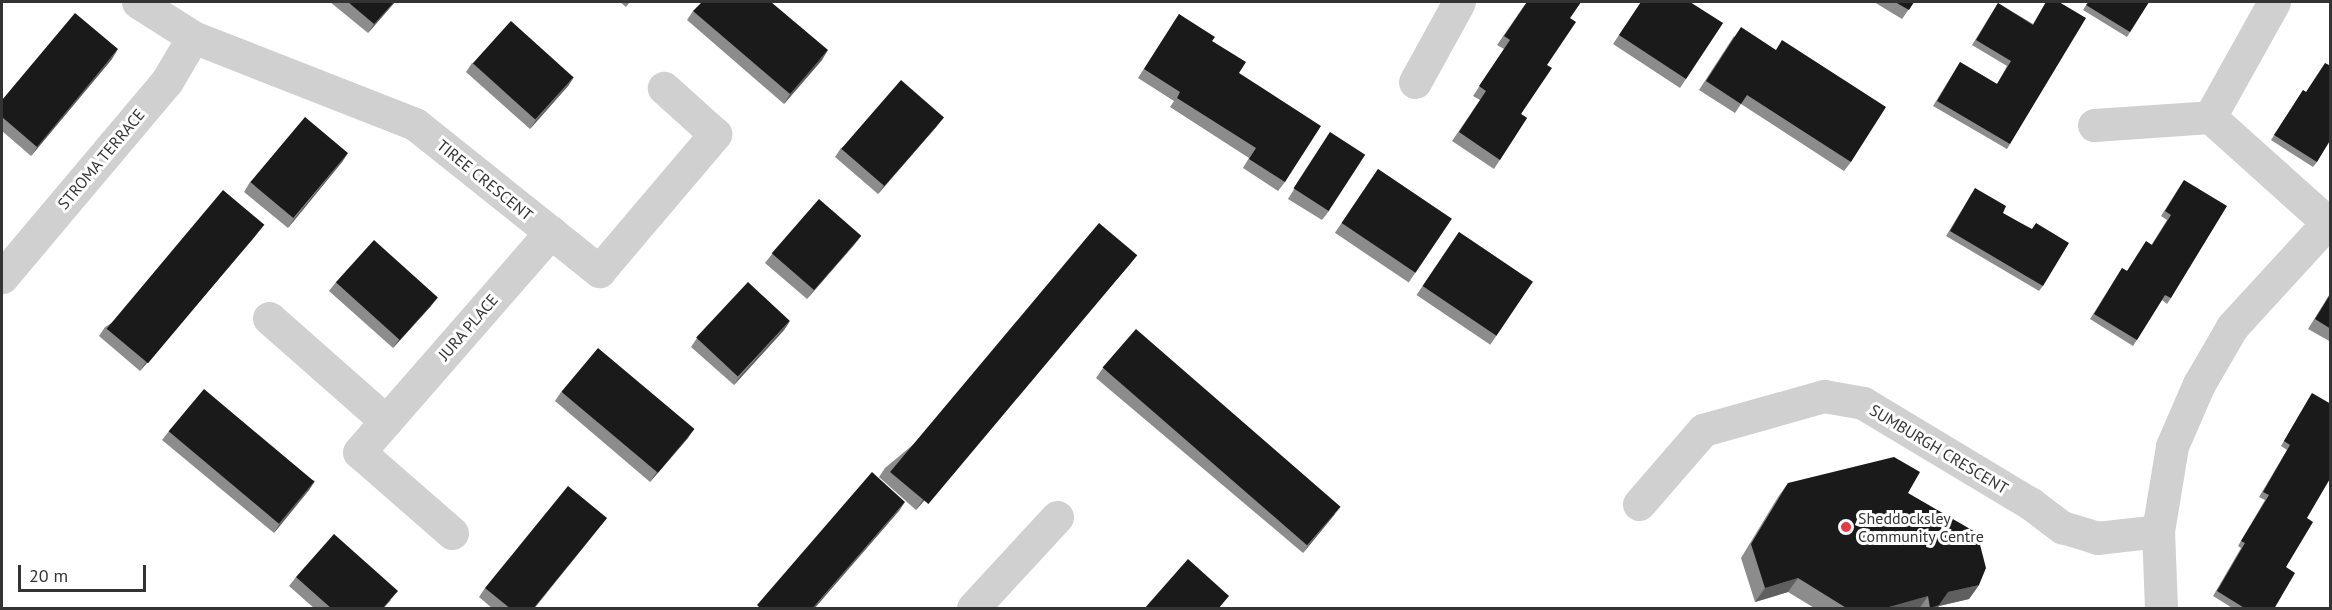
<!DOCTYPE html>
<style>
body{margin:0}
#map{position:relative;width:2332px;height:610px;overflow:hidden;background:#fff;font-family:"PT Sans",sans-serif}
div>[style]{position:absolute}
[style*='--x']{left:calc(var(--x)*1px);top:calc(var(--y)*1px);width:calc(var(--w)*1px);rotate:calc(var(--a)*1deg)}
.minor>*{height:33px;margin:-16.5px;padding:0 16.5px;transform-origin:16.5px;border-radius:16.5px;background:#d0d0d0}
.wall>*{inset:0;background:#8c8c8c;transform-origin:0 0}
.shaded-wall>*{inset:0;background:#5f5f5f}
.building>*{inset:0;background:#1a1a1a;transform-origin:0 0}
.dots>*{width:16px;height:16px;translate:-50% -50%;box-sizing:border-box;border:3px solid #fff;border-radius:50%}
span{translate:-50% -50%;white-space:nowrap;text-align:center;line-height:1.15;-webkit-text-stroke:6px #fff;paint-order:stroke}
.street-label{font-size:16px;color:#333}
.poi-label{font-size:16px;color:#333}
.left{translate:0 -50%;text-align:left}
.frame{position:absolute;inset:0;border:3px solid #333;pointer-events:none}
.scale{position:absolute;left:18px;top:565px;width:128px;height:27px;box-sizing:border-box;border:3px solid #333;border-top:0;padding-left:8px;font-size:18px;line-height:21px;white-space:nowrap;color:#333;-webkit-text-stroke:4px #fff;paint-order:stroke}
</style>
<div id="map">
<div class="minor">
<i style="--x:138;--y:2;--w:65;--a:32.5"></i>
<i style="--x:193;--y:37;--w:238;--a:21.4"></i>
<i style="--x:415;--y:124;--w:236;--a:38.6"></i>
<i style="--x:599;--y:271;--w:180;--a:-49.7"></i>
<i style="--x:715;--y:134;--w:69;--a:-138"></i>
<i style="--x:2274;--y:2;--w:132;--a:119.1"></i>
<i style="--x:2210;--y:117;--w:159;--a:41.9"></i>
<i style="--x:1415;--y:82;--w:91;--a:-61.2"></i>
<i style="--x:2094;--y:125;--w:116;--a:-3.9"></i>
<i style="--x:2;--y:277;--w:256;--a:-49.9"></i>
<i style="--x:167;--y:81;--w:51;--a:-59.4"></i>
<i style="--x:269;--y:318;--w:156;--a:41.4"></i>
<i style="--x:1639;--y:504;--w:98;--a:-49.1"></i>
<i style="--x:1703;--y:430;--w:126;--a:-15.7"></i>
<i style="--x:1824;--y:396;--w:40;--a:10"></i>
<i style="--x:1863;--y:403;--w:196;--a:31"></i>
<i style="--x:2031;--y:504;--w:39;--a:37"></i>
<i style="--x:2062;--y:527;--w:37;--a:17"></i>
<i style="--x:2097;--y:538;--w:61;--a:-6.5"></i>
<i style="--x:452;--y:533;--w:123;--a:-138.9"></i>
<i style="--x:359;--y:452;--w:292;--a:-48.9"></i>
<i style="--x:973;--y:608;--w:124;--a:-47.3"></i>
<i style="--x:2161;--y:608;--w:77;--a:-92.2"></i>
<i style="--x:2158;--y:531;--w:86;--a:-80.6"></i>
<i style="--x:2172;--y:446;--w:68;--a:-66.5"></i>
<i style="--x:2199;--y:384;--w:66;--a:-59.9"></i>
<i style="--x:2232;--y:327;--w:145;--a:-47.5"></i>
</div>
<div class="wall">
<i style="clip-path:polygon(330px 2px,395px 2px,368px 33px)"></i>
<i style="clip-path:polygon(620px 2px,630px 2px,626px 7px)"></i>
<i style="clip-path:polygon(1524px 2px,1581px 2px,1570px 18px,1521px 114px,1527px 118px,1494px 169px,1452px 141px,1480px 100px,1473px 96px,1504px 49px,1497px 45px,1526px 3px)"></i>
<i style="clip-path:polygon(1641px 2px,1723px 23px,1680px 88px,1613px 44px)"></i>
<i style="clip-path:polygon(1874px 2px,1914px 2px,1902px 19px)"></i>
<i style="clip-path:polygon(2046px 2px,2059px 2px,2010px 144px,2007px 149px,1933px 106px,1960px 62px,1997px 84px,2007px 66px,1972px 45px,1998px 3px,2033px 24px)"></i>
<i style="clip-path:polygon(2088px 2px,2149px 2px,2127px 37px,2083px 10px)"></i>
<i style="clip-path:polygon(693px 11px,822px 60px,784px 104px,687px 20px)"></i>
<i style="clip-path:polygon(1179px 14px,1212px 41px,1239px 73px,1285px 182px,1278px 191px,1243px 168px,1249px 158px,1170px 107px,1174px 101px,1138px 78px)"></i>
<i style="clip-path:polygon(1734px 36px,1851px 162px,1844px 171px,1741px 104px,1735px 113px,1699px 90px)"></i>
<i style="clip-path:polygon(112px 59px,31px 156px,2px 131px,2px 100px)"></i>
<i style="clip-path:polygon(472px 63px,574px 77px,568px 86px,530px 129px,466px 72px)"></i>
<i style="clip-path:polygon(2303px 90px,2306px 92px,2317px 162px,2313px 167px,2271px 140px)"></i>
<i style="clip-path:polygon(937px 126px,878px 194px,835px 157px,841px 148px)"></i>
<i style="clip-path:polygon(1330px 132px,1329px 211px,1322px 220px,1288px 199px)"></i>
<i style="clip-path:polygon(348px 153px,342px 162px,288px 228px,244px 192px,250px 182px)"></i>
<i style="left:1378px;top:169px;width:89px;height:77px;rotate:34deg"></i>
<i style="clip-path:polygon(2184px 180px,2171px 298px,2167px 304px,2162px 300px,2133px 346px,2090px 319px,2122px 268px,2127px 271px,2152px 244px,2167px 220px,2161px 216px)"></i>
<i style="clip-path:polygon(1972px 193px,2003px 213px,2043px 286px,2039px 291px,1946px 236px)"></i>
<i style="left:1459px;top:232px;width:89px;height:76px;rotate:34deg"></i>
<i style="clip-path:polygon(257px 234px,140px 371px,99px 336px,105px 327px)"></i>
<i style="clip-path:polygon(861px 236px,854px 245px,807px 299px,765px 263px,772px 254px)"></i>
<i style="clip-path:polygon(1130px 264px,916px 510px,879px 477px,885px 468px)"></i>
<i style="clip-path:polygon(336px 282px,431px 306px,393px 348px,329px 291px)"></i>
<i style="clip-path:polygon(2331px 292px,2331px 342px,2308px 329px)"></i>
<i style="clip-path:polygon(790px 321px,784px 330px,734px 385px,691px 347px,697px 338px)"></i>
<i style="clip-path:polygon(1103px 368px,1335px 514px,1303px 553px,1096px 378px)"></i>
<i style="clip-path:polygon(561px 392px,688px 438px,650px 482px,555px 401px)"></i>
<i style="clip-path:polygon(2312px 393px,2307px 518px,2286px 567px,2274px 609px,2234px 609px,2213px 596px,2241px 548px,2238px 546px,2265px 500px,2259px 497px,2287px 450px,2281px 446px)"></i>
<i style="clip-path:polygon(169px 431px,315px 481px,309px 490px,274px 533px,162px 440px)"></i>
<i style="clip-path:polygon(1788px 483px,1908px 493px,1979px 585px,1969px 599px,1939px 606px,1936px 609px,1816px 609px,1788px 592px,1755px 602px,1741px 558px,1778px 497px)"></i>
<i style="clip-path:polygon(607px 518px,534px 609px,493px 609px,479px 597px,485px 588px)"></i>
<i style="clip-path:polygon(296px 577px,391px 600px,383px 609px,315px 609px,289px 586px)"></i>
</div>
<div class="shaded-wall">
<i style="clip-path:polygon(394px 2px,395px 2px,368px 33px,374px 24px)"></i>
<i style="clip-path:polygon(118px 49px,112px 59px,31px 156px,37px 147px)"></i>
<i style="clip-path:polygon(828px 50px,822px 60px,784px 104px,790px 94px)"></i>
<i style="clip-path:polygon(574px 77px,568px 86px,530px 129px,536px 120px)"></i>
<i style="clip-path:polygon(944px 117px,937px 126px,878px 194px,884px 185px)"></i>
<i style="clip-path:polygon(348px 153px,342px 162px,288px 228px,294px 219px)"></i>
<i style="clip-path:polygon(264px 225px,257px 234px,140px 371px,146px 362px)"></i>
<i style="clip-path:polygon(861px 236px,854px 245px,807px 299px,814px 290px)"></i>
<i style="clip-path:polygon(1137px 255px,1130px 264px,916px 510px,922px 501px)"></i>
<i style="clip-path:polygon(438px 297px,431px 306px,393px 348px,399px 339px)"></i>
<i style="clip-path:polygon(790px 321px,784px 330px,734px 385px,740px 376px)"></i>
<i style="clip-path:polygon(694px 429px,688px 438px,650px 482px,656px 473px)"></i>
<i style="clip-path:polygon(315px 481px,309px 490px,274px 533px,280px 523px)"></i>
<i style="clip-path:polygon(905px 502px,899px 511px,814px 609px,812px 609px)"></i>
<i style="clip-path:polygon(1342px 505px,1335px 514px,1303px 553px,1309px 544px)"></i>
<i style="clip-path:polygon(1798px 578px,1788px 592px,1755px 602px,1765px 588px)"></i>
<i style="clip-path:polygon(1979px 585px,1969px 599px,1939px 606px,1936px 609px,1930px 609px,1948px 592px)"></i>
<i style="clip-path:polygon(1928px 596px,1919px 609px,1882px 609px)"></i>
</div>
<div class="building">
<i style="clip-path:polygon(348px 2px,394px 2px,374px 24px)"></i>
<i style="clip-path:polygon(702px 2px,771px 2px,828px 50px,790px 94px,693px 11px)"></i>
<i style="clip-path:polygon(1527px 2px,1581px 2px,1570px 18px,1576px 22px,1547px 65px,1552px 68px,1521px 114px,1527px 118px,1500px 160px,1459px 132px,1486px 91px,1479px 86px,1510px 40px,1504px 36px)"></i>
<i style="clip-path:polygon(1641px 2px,1690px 2px,1723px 23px,1686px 79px,1619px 35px)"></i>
<i style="clip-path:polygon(1895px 2px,1914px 2px,1909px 10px)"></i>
<i style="clip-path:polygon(2046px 2px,2059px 2px,2086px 18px,2010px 144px,1937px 101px,1960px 62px,1997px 84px,2011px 61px,1976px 40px,1998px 3px,2033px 25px)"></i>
<i style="clip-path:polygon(2089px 2px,2149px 2px,2130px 32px,2086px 5px)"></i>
<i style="clip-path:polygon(75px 13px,118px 49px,37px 147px,2px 117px,2px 100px)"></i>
<i style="clip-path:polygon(1179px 14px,1215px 37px,1212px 41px,1246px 62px,1239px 73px,1321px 126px,1285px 182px,1249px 159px,1256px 148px,1177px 98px,1180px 92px,1144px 69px)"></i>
<i style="left:511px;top:21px;width:84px;height:57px;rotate:42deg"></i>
<i style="clip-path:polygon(1741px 27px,1776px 50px,1782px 40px,1886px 107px,1851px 162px,1747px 95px,1741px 104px,1706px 81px)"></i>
<i style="clip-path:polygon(2325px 63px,2331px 66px,2331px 139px,2317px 162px,2274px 135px,2303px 90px,2306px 92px)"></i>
<i style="left:901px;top:80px;width:57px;height:91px;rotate:41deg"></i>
<i style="left:305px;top:117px;width:56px;height:85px;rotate:40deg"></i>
<i style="left:1330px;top:132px;width:42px;height:67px;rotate:33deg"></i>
<i style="left:1378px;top:169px;width:89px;height:65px;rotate:34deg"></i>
<i style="clip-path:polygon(2184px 180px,2227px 206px,2171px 298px,2165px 295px,2137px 340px,2094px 314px,2122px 268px,2127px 271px,2146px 241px,2152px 245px,2171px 215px,2165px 211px)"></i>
<i style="clip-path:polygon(1975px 188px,2006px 206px,2003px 213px,2019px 222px,2032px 229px,2036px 223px,2069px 243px,2043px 286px,1950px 231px)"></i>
<i style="left:223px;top:190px;width:54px;height:181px;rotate:40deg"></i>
<i style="left:819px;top:199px;width:56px;height:72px;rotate:41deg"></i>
<i style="left:1099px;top:223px;width:50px;height:325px;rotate:40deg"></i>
<i style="left:1459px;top:232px;width:89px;height:65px;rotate:34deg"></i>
<i style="left:374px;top:240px;width:86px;height:57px;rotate:42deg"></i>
<i style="left:748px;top:282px;width:57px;height:76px;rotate:43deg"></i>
<i style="clip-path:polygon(2331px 293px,2331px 329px,2315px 319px)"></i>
<i style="left:1136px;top:329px;width:271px;height:51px;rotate:41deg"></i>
<i style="left:598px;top:348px;width:126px;height:57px;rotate:40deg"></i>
<i style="left:204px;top:389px;width:144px;height:55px;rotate:40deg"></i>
<i style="clip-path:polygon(2312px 393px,2331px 404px,2331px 465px,2329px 468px,2331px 469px,2331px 477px,2307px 518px,2313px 522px,2286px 567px,2295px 573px,2274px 609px,2246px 609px,2217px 591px,2245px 543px,2241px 541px,2269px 495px,2263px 492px,2290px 445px,2284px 441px)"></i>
<i style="clip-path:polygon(1894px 457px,1920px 472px,1908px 493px,1977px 533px,1986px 568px,1979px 585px,1948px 592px,1939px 605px,1930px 608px,1928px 596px,1882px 609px,1848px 609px,1798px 578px,1765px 588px,1751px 544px,1788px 483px)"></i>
<i style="clip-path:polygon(872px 472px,905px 502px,812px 609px,761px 609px,757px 605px)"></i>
<i style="clip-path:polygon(568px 486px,607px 518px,533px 609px,511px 609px,485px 588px)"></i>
<i style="clip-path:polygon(334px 534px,398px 591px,382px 609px,332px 609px,296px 577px)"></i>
<i style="clip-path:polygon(1188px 559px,1229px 596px,1218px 609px,1144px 609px)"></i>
</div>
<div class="dots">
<i style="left:1846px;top:527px;background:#e63946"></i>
</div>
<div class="street-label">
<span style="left:101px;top:159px;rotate:-50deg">STROMA TERRACE</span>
<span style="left:485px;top:180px;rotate:39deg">TIREE CRESCENT</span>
<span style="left:468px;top:327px;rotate:-49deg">JURA PLACE</span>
<span style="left:1939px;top:449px;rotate:31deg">SUMBURGH CRESCENT</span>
</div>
<div class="poi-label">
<span class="left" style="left:1858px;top:527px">Sheddocksley<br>Community Centre</span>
</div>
<div class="frame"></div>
<div class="scale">20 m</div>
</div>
